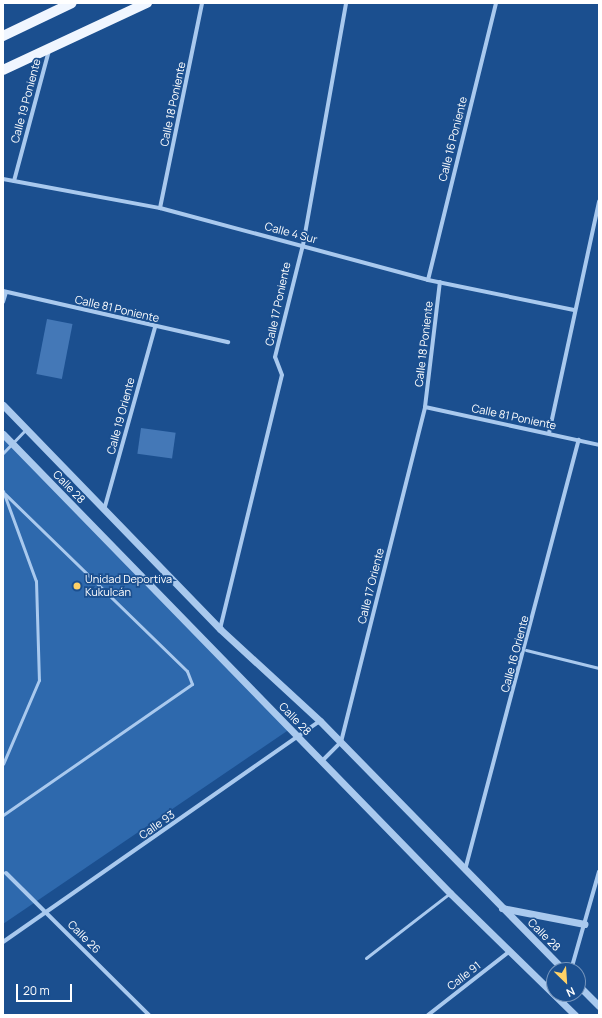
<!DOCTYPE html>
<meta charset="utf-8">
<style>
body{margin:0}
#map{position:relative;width:602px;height:1018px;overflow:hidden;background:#1b4f8f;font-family:Manrope,sans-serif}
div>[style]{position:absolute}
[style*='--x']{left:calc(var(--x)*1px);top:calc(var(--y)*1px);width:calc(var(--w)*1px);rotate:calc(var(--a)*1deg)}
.green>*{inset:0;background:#2e69ad}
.building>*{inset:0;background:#4478b7;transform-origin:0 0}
.service>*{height:3px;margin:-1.5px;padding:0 1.5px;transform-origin:1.5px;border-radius:1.5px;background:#a9c9ee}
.minor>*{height:4px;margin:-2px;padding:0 2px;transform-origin:2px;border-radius:2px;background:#a9c9ee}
.tertiary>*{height:7px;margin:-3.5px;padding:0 3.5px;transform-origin:3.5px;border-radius:3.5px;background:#a9c9ee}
.primary>*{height:10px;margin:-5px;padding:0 5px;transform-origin:5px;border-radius:5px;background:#f0f6ff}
.dots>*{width:11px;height:11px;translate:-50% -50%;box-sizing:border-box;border:2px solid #1b4f8f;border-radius:50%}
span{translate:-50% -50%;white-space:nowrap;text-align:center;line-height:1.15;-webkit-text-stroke:3.5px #1b4f8f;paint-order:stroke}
.street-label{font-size:11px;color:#fff}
.poi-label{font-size:11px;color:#fff}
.left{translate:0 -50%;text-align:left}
.frame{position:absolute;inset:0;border:4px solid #fff;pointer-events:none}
.north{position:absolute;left:546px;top:962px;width:40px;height:40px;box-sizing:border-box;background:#1b4f8f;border:1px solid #7695bc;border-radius:50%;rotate:155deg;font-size:11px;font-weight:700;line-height:16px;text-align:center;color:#fff}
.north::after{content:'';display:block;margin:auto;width:14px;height:18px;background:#ffd166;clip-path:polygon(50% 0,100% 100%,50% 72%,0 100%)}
.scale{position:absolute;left:16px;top:984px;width:56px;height:18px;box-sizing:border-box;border:2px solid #fff;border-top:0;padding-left:5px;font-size:12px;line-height:14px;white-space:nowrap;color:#fff;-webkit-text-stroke:3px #1b4f8f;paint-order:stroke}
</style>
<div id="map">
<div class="green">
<i style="clip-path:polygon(3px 434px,290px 729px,3px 924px)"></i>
</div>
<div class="building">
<i style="left:47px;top:319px;width:26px;height:56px;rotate:11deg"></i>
<i style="left:141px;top:428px;width:35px;height:26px;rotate:8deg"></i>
</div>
<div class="service">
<i style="--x:3;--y:453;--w:33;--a:-46"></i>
<i style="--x:3;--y:491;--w:96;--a:69.9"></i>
<i style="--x:36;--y:581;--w:99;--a:88.3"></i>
<i style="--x:39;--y:680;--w:91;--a:113.2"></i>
<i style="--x:526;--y:650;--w:75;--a:13.9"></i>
<i style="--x:3;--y:815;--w:230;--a:-34.7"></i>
<i style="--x:192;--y:684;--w:14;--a:-111"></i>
<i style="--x:187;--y:671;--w:254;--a:-135.8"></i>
<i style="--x:366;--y:958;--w:106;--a:-37.7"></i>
</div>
<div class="minor">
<i style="--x:3;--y:179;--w:160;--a:10.5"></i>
<i style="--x:160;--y:208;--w:278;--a:15"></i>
<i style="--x:428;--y:280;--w:149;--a:11.6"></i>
<i style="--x:14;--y:181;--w:136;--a:-75"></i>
<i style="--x:160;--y:208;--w:209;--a:-78.4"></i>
<i style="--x:428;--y:280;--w:285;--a:-76.2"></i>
<i style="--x:3;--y:291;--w:231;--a:12.8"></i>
<i style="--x:3;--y:302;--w:10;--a:-73"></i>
<i style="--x:425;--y:407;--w:178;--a:12.3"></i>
<i style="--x:549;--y:433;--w:237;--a:-77.8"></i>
<i style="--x:104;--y:510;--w:190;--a:-74.4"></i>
<i style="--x:220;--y:629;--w:261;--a:-76.3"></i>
<i style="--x:282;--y:375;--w:19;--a:-111"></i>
<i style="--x:275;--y:357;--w:115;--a:-76"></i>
<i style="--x:303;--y:245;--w:246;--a:-79.9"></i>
<i style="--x:322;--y:761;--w:27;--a:-45"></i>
<i style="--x:341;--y:742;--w:345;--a:-75.9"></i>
<i style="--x:425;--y:407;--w:126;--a:-83.2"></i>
<i style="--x:465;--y:870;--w:445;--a:-75.2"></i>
<i style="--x:6;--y:873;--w:202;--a:44.8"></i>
<i style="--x:3;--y:942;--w:386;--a:-34.9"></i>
<i style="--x:571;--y:970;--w:102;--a:-74.1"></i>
<i style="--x:428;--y:1015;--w:104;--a:-38"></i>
</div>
<div class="tertiary">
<i style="--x:3;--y:405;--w:312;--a:45.9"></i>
<i style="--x:220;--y:629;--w:136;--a:42.6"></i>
<i style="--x:320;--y:721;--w:349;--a:45.6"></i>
<i style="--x:3;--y:434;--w:641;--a:45.76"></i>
<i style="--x:450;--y:893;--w:175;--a:44.3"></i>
<i style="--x:502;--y:908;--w:84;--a:11"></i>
<i style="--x:578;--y:985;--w:30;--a:45"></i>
</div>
<div class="primary">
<i style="--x:3;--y:36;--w:76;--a:-25.6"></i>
<i style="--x:3;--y:70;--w:159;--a:-25"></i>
</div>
<div class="dots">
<i style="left:77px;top:586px;background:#ffd166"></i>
</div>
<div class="street-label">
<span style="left:26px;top:101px;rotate:-75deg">Calle 19 Poniente</span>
<span style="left:173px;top:104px;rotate:-78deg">Calle 18 Poniente</span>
<span style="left:453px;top:139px;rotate:-76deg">Calle 16 Poniente</span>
<span style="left:291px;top:233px;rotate:15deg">Calle 4 Sur</span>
<span style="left:278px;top:304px;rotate:-78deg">Calle 17 Poniente</span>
<span style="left:117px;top:309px;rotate:13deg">Calle 81 Poniente</span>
<span style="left:424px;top:344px;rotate:-83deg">Calle 18 Poniente</span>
<span style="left:121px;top:416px;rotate:-75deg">Calle 19 Oriente</span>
<span style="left:514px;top:417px;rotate:12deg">Calle 81 Poniente</span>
<span style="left:69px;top:487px;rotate:46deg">Calle 28</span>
<span style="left:371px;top:586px;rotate:-76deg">Calle 17 Oriente</span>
<span style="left:515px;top:654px;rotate:-75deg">Calle 16 Oriente</span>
<span style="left:295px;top:719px;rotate:46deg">Calle 28</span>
<span style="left:157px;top:825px;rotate:-35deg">Calle 93</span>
<span style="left:544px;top:935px;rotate:45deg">Calle 28</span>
<span style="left:84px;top:937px;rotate:45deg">Calle 26</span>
<span style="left:464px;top:976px;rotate:-38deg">Calle 91</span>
</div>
<div class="poi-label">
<span class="left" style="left:85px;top:586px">Unidad Deportiva<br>Kukulcán</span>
</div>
<div class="frame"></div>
<div class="north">N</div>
<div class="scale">20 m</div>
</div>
